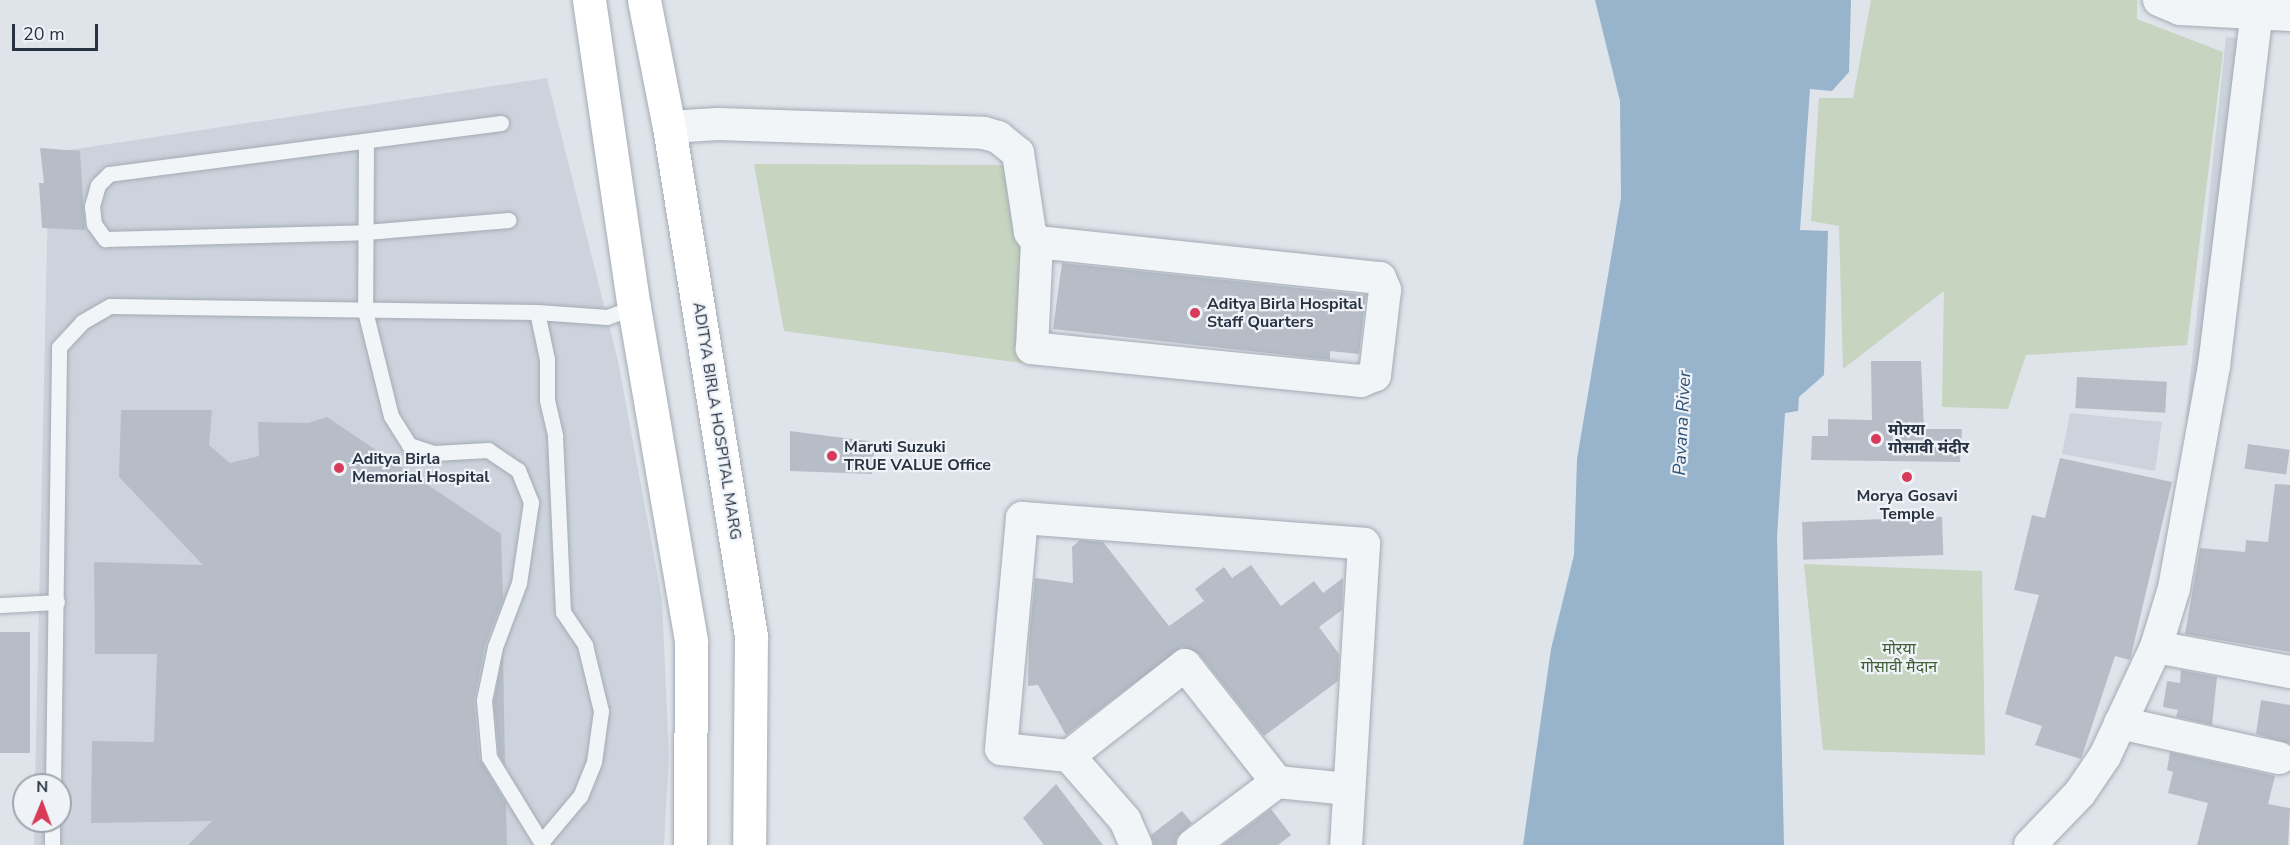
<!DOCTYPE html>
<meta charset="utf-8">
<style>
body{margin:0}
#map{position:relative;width:2290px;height:845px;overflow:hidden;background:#dfe4ea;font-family:"Nunito Sans","Noto Sans Devanagari",sans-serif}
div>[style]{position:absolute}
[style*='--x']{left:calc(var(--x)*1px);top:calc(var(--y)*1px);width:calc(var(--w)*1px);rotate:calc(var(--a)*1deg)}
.built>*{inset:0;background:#cdd3dc;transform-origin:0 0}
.green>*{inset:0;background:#c6d4c0}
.water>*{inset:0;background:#98b4cd}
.building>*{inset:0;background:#b6bdc7;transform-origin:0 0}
.roads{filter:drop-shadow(0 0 2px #a4abb4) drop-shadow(0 0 2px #a4abb4)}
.lane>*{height:15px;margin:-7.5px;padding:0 7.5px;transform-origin:7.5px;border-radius:7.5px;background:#f2f5f8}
.street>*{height:32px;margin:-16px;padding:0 16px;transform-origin:16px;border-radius:16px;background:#f2f5f8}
.primary>*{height:33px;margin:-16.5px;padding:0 16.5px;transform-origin:16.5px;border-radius:16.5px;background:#fff}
.dots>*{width:16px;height:16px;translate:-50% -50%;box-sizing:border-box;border:3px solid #eff3f7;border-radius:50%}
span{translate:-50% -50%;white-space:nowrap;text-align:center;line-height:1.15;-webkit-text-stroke:4.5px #eff3f7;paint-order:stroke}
.poi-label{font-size:16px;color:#273242;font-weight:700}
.left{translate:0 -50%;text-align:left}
.street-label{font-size:16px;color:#273242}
.park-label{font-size:16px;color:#3d5f33}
.water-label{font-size:18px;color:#2e5379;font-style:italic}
.north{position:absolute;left:12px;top:773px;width:60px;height:60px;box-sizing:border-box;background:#eff3f7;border:2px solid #9fa6af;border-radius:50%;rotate:1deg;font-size:16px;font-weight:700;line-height:24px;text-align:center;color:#273242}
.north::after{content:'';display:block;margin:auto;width:21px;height:27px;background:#d83b59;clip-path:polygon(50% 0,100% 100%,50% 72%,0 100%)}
.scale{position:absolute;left:12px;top:24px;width:86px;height:27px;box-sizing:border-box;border:3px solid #273242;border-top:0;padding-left:8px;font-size:18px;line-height:21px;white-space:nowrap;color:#273242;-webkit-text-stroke:4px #eff3f7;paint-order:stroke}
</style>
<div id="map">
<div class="built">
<i style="left:2226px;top:37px;width:28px;height:384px;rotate:6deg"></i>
<i style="clip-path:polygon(547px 78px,618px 361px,662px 599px,669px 757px,664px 845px,34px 845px,35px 821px,60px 821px,60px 785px,35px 785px,49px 153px)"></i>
<i style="clip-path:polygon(2070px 413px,2162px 422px,2155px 471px,2062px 454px)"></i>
</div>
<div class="green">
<i style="clip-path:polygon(1871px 0,2137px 0,2137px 19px,2223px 52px,2187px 345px,2026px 355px,2008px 409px,1942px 407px,1944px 291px,1843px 369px,1839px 226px,1811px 221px,1819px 98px,1853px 98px)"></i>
<i style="clip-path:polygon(754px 164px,1029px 165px,1036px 365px,784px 331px)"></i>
<i style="clip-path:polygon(1804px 564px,1982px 571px,1985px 755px,1823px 750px)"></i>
</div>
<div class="water">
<i style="clip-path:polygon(1595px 0,1851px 0,1849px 72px,1832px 91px,1810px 89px,1800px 230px,1828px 231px,1824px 375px,1799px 397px,1798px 411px,1785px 413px,1777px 537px,1784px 845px,1523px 845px,1551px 649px,1574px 555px,1577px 459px,1621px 198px,1620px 101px)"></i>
</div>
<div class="building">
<i style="clip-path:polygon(40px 148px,80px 151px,85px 230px,42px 228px,39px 183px,44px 183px)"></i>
<i style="clip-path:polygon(1062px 263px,1366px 295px,1359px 354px,1330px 351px,1330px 360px,1053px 329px)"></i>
<i style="clip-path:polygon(1871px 361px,1921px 361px,1924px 429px,1962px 429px,1960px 462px,1811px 460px,1812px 436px,1828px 436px,1828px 419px,1872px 420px)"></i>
<i style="left:2077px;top:377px;width:90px;height:31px;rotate:3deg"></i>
<i style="clip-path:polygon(121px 410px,212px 410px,209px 445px,230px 463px,259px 456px,258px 422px,308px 423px,327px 417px,501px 534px,503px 599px,485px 645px,474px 701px,479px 758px,506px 803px,507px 845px,188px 845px,212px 821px,91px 823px,92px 741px,154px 742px,157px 654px,95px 654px,94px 562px,203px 565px,119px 477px)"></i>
<i style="clip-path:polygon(790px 431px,875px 442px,872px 474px,790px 471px)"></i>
<i style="left:2248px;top:444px;width:42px;height:25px;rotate:8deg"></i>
<i style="clip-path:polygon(2060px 458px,2172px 482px,2130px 660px,2115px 656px,2081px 759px,2035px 745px,2042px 726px,2005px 714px,2039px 595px,2014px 590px,2032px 515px,2045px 518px)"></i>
<i style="clip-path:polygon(2275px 484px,2290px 485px,2290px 652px,2185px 634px,2200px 548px,2245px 552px,2246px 540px,2268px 542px)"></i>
<i style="left:1942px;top:517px;width:38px;height:140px;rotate:88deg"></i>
<i style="clip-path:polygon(1080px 540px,1103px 542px,1169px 626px,1204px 601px,1195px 589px,1224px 567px,1232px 578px,1251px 565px,1281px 606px,1314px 581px,1323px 593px,1343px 578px,1342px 610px,1319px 627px,1339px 654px,1338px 681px,1264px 736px,1199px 654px,1182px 647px,1066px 735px,1038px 685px,1028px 686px,1029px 639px,1035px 578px,1073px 583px,1072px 547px)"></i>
<i style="left:0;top:632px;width:30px;height:121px"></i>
<i style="clip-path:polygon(503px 654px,505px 765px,499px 754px,494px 701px)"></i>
<i style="clip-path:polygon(2181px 670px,2217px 677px,2212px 725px,2176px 717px,2178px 710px,2163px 707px,2167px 681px,2180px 683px)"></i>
<i style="clip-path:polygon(2261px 700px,2290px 705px,2290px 744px,2256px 734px)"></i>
<i style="clip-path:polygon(2170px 752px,2275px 776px,2268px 804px,2290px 808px,2288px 845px,2197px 845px,2208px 803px,2168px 793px,2173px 772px,2167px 770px)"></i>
<i style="clip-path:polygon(1056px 784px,1103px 845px,1044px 845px,1023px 818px)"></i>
<i style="clip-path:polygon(1271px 809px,1291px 835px,1278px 845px,1223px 845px)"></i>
<i style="clip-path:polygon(1182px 811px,1192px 823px,1177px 837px,1175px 845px,1154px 845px,1151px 835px)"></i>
</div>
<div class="roads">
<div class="lane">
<i style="--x:501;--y:123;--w:395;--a:172.6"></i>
<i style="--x:109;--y:174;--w:16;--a:135"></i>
<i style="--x:98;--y:185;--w:22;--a:106"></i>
<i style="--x:92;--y:206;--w:18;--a:84"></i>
<i style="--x:94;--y:224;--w:19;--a:54"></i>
<i style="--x:105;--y:239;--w:261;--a:-1.5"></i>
<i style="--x:366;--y:232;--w:143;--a:-4.8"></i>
<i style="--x:366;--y:142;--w:169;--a:90.3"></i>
<i style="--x:365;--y:311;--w:108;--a:76.1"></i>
<i style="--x:391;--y:416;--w:34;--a:58"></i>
<i style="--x:409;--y:445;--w:26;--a:18"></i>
<i style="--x:434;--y:453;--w:54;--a:-3.2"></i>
<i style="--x:488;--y:450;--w:36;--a:34"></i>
<i style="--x:518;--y:470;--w:35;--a:68"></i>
<i style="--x:531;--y:502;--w:82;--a:98.4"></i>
<i style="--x:519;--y:583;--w:68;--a:110.6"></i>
<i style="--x:495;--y:647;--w:54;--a:101.7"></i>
<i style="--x:484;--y:700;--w:57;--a:85"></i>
<i style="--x:489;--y:757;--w:103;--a:58.5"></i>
<i style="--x:537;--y:312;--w:48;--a:78"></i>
<i style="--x:547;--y:359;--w:41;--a:90"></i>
<i style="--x:547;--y:400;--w:37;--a:77"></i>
<i style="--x:555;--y:436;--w:176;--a:87.4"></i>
<i style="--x:563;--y:612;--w:40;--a:56"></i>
<i style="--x:585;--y:645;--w:68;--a:76.4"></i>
<i style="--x:601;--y:711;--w:51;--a:97.8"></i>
<i style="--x:594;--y:762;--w:37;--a:112"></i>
<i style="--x:580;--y:796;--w:57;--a:130.1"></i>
<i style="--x:0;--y:605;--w:57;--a:-3"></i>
<i style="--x:53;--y:785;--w:438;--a:-89.2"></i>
<i style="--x:59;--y:347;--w:34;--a:-47"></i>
<i style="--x:82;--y:322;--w:32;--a:-30"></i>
<i style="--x:110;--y:306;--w:427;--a:0.8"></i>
<i style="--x:537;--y:312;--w:70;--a:4.1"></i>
<i style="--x:607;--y:317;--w:29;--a:-20"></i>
<i style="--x:52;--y:845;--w:24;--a:-90"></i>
</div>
<div class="street">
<i style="--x:2159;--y:0;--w:23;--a:23"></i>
<i style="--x:2180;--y:9;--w:110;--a:3.1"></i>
<i style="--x:669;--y:127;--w:49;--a:-3.5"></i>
<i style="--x:718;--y:124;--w:266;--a:1.9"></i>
<i style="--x:984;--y:133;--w:15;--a:16"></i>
<i style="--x:998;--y:137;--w:26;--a:39"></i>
<i style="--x:1018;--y:153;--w:80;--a:81.4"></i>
<i style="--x:1030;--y:232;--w:12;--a:55"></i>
<i style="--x:1037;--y:242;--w:345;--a:6"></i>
<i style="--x:1380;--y:278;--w:13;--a:67"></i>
<i style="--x:1385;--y:290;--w:86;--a:96.7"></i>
<i style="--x:1375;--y:375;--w:15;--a:157"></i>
<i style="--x:1361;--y:381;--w:331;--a:-174.3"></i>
<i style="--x:1032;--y:348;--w:106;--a:-87.3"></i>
<i style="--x:2156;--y:647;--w:136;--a:10.6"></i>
<i style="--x:2120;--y:723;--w:163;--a:12.4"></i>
<i style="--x:1069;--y:756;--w:147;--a:-38.1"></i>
<i style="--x:1185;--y:665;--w:149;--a:51.8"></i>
<i style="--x:1277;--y:782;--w:72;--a:5.6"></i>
<i style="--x:1136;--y:845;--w:27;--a:-114"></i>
<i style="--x:1125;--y:820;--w:85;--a:-131.2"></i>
<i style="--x:1069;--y:756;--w:68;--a:-174.1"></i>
<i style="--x:1001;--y:749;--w:232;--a:-84.8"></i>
<i style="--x:1022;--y:518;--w:343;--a:4.3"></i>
<i style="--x:1364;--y:544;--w:302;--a:93.4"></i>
<i style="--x:1193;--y:845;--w:105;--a:-36.9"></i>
<i style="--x:2030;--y:845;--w:72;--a:-46.1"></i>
<i style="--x:2080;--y:793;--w:45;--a:-56"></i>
<i style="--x:2105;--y:756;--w:120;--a:-64.9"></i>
<i style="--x:2156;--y:647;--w:62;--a:-73"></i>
<i style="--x:2174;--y:588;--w:226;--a:-79.8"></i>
<i style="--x:2214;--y:366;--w:356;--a:-83.1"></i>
</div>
<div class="primary">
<i style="--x:589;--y:0;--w:310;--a:81.7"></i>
<i style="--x:634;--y:307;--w:339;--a:80.3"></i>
<i style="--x:691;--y:641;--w:204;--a:90.3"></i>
<i style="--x:644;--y:0;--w:129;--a:78.9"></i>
<i style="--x:669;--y:127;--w:516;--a:80.85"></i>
<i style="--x:751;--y:636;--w:209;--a:90.5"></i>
</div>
</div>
<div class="dots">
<i style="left:1195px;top:313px;background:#d83b59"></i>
<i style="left:1876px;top:439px;background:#d83b59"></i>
<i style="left:832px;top:456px;background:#d83b59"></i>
<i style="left:339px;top:468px;background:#d83b59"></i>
<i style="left:1907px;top:477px;background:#d83b59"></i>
</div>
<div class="poi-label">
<span class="left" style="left:1207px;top:313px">Aditya Birla Hospital<br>Staff Quarters</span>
<span class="left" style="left:1888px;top:439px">मोरया<br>गोसावी मंदीर</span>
<span class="left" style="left:844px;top:456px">Maruti Suzuki<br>TRUE VALUE Office</span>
<span class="left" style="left:352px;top:468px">Aditya Birla<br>Memorial Hospital</span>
<span style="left:1907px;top:505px">Morya Gosavi<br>Temple</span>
</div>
<div class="street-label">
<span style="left:717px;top:421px;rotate:81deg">ADITYA BIRLA HOSPITAL MARG</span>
</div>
<div class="park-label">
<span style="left:1899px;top:658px">मोरया<br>गोसावी मैदान</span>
</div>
<div class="water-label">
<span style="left:1682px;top:423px;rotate:-87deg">Pavana River</span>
</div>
<div class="north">N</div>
<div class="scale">20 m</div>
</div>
